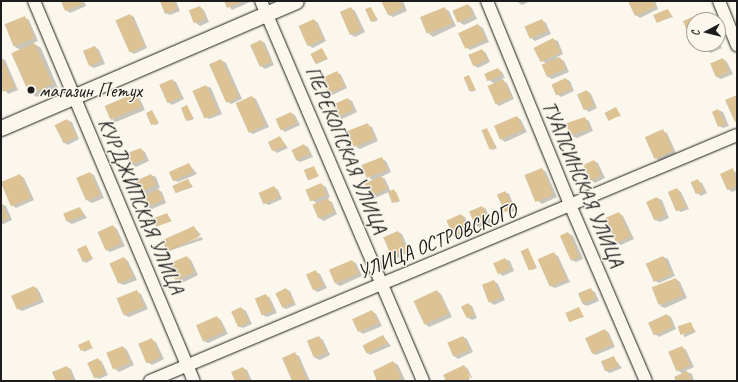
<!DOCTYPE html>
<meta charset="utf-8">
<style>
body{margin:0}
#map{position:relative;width:738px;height:382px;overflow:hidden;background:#fbf7ec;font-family:Caveat,sans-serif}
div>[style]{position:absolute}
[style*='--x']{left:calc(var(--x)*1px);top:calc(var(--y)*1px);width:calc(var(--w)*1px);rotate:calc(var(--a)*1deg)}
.shadow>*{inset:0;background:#0003;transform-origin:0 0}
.building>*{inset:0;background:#ddc393;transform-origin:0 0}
.roads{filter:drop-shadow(0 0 1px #1c1c1c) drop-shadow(0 0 1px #1c1c1c)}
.minor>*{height:12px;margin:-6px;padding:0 6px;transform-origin:6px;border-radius:6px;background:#fbf7ec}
.tertiary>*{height:15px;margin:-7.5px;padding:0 7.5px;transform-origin:7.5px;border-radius:7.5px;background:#fbf7ec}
.dots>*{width:11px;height:11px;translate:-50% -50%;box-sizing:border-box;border:2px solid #fbf7ec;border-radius:50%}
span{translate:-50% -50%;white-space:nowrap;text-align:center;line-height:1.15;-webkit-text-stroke:3px #fbf7ec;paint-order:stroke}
.poi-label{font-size:20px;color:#1c1c1c}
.left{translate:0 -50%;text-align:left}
.street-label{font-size:20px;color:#1c1c1c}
.frame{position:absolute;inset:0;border:2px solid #1c1c1c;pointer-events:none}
.north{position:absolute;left:686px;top:12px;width:40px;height:40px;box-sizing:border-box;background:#fbf7ec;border:1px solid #a29f99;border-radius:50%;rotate:263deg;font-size:11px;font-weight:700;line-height:16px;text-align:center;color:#1c1c1c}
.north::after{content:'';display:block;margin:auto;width:14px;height:18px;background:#1c1c1c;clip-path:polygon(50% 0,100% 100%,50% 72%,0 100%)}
</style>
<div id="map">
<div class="shadow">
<i style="clip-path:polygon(62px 1px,84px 1px,86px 6px,70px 13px,66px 10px)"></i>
<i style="clip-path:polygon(161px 1px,176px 1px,180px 11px,170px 15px,166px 13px)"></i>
<i style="clip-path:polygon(225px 1px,249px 1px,250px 2px,232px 10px)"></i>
<i style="clip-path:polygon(383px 1px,403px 1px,407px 11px,393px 17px,389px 15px)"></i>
<i style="clip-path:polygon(516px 1px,531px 1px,522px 5px)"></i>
<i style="clip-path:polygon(629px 1px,655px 1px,658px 9px,640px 18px,636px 15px)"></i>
<i style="clip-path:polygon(468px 5px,472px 8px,477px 19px,464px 25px,459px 22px)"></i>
<i style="clip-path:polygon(200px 7px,204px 10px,209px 22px,200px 26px,196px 23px)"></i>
<i style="clip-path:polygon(351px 8px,355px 11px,365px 32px,355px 37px,350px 34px)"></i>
<i style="clip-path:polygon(371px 8px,378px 20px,374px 22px,372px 21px)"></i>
<i style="clip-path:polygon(445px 9px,449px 11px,456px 26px,433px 37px,429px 34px)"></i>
<i style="clip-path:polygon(668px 10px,673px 17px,658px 22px)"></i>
<i style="clip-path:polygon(704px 13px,711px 20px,694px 20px,694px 35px,689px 33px,684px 22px)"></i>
<i style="clip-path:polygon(130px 15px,134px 17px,147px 48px,134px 54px,130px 51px)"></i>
<i style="clip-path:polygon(25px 18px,29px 20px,38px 41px,33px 43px,41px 48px,58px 88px,37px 97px,30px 93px,21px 50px,15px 47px)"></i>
<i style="clip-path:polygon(314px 20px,318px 23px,326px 41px,313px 48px,308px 45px)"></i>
<i style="clip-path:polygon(542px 20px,546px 23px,551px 34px,535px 41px,531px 38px)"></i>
<i style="clip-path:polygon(478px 25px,483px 28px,489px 42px,470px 50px,466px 47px)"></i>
<i style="clip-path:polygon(718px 38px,722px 48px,711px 53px,706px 50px,704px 44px,718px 44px)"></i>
<i style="clip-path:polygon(553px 39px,558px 41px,563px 54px,557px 57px,564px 61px,569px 72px,552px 79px,548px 77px,547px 64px,541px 60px)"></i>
<i style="clip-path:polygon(261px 41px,265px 43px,274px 65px,265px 69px,261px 66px)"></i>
<i style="clip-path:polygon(95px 47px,99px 50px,105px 64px,94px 68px,90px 66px,84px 52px)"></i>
<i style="clip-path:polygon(322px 49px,328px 59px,317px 64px,315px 63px)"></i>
<i style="clip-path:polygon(482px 50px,486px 53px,490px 62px,478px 68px,473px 65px)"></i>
<i style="clip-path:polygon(1px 58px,5px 60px,18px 90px,8px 94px,1px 85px)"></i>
<i style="clip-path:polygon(723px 59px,727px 62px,733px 74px,721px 79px,717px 77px)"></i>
<i style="clip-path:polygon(221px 60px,226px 63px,242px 99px,231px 104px,226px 101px)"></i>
<i style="clip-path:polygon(498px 69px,502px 72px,505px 78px,501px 79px,507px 83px,514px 99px,499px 106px,495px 103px,495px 84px,489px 80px)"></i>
<i style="clip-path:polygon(337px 72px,341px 75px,347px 88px,332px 95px,328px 93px,322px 79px)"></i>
<i style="clip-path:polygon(469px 76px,476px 90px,472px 92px,470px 91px)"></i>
<i style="clip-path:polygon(565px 79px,570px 81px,574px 91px,561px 97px,557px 94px)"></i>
<i style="clip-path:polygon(172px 80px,176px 82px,184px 99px,172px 105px,168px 102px)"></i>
<i style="clip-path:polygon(206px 86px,211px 88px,222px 114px,209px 119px,205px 117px)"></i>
<i style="clip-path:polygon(587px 91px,591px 94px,597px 108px,589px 112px,585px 109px)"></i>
<i style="clip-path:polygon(135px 94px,139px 97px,145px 110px,116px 122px,112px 120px)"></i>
<i style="clip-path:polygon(252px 97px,256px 99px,269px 127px,253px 134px,249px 132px)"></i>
<i style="clip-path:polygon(348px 99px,352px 101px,357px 112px,342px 119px,338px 116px)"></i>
<i style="clip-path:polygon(187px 106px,194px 119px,189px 121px,187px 120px)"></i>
<i style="clip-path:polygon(616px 108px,621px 116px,608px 119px)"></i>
<i style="clip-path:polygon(718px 110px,723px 112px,729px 126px,723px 128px,719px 126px,713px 112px)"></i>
<i style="left:152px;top:111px;width:14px;height:5px;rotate:60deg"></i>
<i style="clip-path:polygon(291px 113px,295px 115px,300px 125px,285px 132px,281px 129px)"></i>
<i style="clip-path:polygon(517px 117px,521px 120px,527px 132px,505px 142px,501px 139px)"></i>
<i style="clip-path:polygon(584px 118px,589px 121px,593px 131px,577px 138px,572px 136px)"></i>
<i style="clip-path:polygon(67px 120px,72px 122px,79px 139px,68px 145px,63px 142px,56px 125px)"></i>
<i style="clip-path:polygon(367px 125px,372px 127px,378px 141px,360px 149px,356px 147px)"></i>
<i style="clip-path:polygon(487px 129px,497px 148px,493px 150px,491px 149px)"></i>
<i style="clip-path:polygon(663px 131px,667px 133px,676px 153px,660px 161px,655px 158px)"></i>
<i style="clip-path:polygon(280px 137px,288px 148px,277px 153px,273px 150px)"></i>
<i style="clip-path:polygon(304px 145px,308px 147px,313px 157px,300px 162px,296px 160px,292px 150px)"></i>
<i style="clip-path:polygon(141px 149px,145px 152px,149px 161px,136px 167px,132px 164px)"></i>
<i style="clip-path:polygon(382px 159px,386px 161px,391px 172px,381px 177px,385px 179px,391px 192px,396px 192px,400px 201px,395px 203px,389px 192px,375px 198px,371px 196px,366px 183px,373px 180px,369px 178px)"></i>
<i style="clip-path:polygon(594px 161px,598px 163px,605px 178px,595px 183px,591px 180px)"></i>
<i style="clip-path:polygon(189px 164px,197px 174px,178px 182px,173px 180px)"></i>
<i style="clip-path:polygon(314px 168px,319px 176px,310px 180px,309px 179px)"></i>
<i style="clip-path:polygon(542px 169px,546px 172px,557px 197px,542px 204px,538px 201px)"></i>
<i style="clip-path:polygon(732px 170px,737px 173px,737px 190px,732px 192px,728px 189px)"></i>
<i style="clip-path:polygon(90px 173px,94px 175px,104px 198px,92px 203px,88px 201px)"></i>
<i style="clip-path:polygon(20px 175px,24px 178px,34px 200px,16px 208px,12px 205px)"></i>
<i style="clip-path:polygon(151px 175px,156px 177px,160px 188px,157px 189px,162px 192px,166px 203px,152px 209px,148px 207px,143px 196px,146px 195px,141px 192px)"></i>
<i style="clip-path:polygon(188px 180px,193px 187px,176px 193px,173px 187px)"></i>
<i style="clip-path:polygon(698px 181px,702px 183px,707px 193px,701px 196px,697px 193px)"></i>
<i style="clip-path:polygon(321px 184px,326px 187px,330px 197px,326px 199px,332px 202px,337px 214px,324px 221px,319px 218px,318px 204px,312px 200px)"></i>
<i style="clip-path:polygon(274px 187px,278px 190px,282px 199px,269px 205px,264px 203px)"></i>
<i style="clip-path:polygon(677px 189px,681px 192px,689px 209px,681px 212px,677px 210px)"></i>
<i style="clip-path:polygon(505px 192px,509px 194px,516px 210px,510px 213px,505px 211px)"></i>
<i style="clip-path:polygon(657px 198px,662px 200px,669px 218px,660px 222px,655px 220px)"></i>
<i style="clip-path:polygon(1px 204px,6px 206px,12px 220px,1px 225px)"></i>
<i style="clip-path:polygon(482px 207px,486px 209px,492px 223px,480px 228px,476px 225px)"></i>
<i style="clip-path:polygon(80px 208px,87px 218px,72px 224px,68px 222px,64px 214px)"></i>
<i style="clip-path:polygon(619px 213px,623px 216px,634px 239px,621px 245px,617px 243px)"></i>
<i style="clip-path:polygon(167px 214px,172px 221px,157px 226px)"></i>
<i style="clip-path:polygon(461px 215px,465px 217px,471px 232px,458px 238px,453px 236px,447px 221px)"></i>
<i style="clip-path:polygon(113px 226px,117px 229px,125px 246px,110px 252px,106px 250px)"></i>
<i style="clip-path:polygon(194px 227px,201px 235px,168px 251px,164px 241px)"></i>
<i style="clip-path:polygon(398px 232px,402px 234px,410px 252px,397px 258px,393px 256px)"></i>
<i style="clip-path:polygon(568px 233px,573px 236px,583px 259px,576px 262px,571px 260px)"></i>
<i style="left:202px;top:237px;width:3px;height:36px;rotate:72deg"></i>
<i style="clip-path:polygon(86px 246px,93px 259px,86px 263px,84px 261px)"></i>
<i style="clip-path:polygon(528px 249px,537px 268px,532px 270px,530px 269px)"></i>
<i style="clip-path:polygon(554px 254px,558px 256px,570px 282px,555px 288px,551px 286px)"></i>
<i style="clip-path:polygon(187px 257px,191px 260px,198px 275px,182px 283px,177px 280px)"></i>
<i style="clip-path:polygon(663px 257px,668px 259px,675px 276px,659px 283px,655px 281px)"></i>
<i style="clip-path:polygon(124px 258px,128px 261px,137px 280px,124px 285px,119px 283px)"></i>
<i style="clip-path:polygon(505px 259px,510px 261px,514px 271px,503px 276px,499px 273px)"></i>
<i style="clip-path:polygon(352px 261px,356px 263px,362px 276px,340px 286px,336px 284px)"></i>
<i style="clip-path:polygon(316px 272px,320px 274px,327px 288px,318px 292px,314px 290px,307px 275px)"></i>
<i style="clip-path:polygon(676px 279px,680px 282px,687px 298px,665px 308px,660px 306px)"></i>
<i style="clip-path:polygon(494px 281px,498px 284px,505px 300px,494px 305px,490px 302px)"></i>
<i style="clip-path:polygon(34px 287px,38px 289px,44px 302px,22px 311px,18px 309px)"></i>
<i style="clip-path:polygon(286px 289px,290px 291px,296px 305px,286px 309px,282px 307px,276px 293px)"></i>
<i style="clip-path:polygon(590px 289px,595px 292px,599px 301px,587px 306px,583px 304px,579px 294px)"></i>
<i style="clip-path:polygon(437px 291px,441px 294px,452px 317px,429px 327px,425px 324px)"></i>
<i style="clip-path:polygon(137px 292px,141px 294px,148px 309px,129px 317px,124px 315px)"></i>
<i style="clip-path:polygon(266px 295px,270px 298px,277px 313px,267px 317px,263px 315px)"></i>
<i style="clip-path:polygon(468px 304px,472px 306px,477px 318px,472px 320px,467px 317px)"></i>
<i style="clip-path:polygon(241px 308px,246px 311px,252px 324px,243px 328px,238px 326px)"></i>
<i style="clip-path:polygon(579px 308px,584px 317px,570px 321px)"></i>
<i style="clip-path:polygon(372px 311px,376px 314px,382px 326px,363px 334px,359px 331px)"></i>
<i style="clip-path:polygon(667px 315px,671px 317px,676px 329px,659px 337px,655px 334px)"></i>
<i style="clip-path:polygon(217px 317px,221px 320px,228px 334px,208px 343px,203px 341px)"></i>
<i style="clip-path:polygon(690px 323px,696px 332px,685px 337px,683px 336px)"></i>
<i style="clip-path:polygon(605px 330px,609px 333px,615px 347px,596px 355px,592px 353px,586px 339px)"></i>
<i style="clip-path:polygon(383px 336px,391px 346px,370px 355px,366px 352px)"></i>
<i style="clip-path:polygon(319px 337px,323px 340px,330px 355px,320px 360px,315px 358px)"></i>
<i style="clip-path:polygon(463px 337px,467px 339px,473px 352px,458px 359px,454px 356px)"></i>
<i style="clip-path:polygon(152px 340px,156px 342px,164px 359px,152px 365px,147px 362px)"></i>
<i style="clip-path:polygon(88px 341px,93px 348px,84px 352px,80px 345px)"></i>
<i style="clip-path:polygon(123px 347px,127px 350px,134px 365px,119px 372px,115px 369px)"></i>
<i style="clip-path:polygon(682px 347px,686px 350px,694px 367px,685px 371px,692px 374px,694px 381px,677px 381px,675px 377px,683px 374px,677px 370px)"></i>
<i style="clip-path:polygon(295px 354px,299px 356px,310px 381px,293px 381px)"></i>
<i style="clip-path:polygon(614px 358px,622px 368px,610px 373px,606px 371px)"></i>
<i style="clip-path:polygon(98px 359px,102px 362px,108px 375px,99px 379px,95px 377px)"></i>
<i style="clip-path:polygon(393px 362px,398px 365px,405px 380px,378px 381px)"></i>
<i style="clip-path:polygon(464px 366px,468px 369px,473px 380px,464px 369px,470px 381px,447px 381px)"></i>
<i style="clip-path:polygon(67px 367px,71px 369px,76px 381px,57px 381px)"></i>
<i style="clip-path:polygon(243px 368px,247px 370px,252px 381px,236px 381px)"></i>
</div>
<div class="building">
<i style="clip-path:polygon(61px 1px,81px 1px,82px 4px,65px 11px)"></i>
<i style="clip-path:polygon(160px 1px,173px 1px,177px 8px,165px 14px)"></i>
<i style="clip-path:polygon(224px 1px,243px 1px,227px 8px)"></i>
<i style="clip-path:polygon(381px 1px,400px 1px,403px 8px,388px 15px)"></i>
<i style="clip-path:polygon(628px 1px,652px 1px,655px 7px,635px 16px)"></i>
<i style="left:468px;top:4px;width:13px;height:17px;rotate:67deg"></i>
<i style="left:200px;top:6px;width:14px;height:12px;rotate:69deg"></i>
<i style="left:351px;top:7px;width:25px;height:12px;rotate:67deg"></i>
<i style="clip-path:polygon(371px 7px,376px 19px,371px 22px,365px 9px)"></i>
<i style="left:445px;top:7px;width:18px;height:27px;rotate:68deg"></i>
<i style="clip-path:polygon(668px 9px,671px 16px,657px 23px,653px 15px)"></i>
<i style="clip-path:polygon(704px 12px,708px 20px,694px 20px,694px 31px,688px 34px,683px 21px)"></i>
<i style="left:130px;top:14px;width:35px;height:16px;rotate:66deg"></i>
<i style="left:25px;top:16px;width:24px;height:22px;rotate:68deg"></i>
<i style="left:314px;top:19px;width:22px;height:17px;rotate:66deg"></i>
<i style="left:542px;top:19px;width:13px;height:19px;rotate:67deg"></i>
<i style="left:478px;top:24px;width:17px;height:22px;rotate:65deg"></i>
<i style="left:553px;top:38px;width:16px;height:22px;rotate:63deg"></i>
<i style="left:261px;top:40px;width:24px;height:12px;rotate:66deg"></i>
<i style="left:34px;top:43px;width:45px;height:25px;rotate:66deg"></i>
<i style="clip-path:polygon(703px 44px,718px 44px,718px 45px,706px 51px)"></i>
<i style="left:95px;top:46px;width:16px;height:13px;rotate:68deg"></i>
<i style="left:322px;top:48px;width:11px;height:13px;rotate:63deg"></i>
<i style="left:482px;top:49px;width:12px;height:15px;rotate:66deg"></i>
<i style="clip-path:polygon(1px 57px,14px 87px,3px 92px,1px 87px)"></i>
<i style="left:560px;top:57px;width:13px;height:20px;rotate:67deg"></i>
<i style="left:723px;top:58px;width:15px;height:14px;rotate:67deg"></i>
<i style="left:221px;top:59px;width:42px;height:13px;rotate:66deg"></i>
<i style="left:498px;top:68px;width:8px;height:15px;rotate:67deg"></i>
<i style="left:337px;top:71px;width:17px;height:17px;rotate:65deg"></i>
<i style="left:469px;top:75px;width:15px;height:6px;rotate:67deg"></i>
<i style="left:566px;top:78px;width:12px;height:16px;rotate:66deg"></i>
<i style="left:172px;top:79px;width:20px;height:14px;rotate:66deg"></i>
<i style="left:503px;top:79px;width:20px;height:17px;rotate:66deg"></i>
<i style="left:206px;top:85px;width:30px;height:15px;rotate:66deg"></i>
<i style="left:587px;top:90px;width:17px;height:11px;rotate:66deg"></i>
<i style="left:135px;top:93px;width:15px;height:33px;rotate:67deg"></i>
<i style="clip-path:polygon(737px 95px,737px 121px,735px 122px,725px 100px)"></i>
<i style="left:252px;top:96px;width:32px;height:18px;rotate:66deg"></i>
<i style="left:348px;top:98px;width:13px;height:17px;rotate:67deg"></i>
<i style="clip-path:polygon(187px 105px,193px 118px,186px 121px,181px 108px)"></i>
<i style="left:616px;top:107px;width:9px;height:13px;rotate:63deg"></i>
<i style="clip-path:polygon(718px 109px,725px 124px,718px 127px,712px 112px)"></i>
<i style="clip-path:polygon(152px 110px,158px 123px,151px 125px,146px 113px)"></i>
<i style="left:291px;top:112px;width:12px;height:17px;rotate:66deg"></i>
<i style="left:517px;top:116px;width:15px;height:25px;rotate:67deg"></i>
<i style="left:585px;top:117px;width:13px;height:20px;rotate:72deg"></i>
<i style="left:67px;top:119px;width:20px;height:14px;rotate:63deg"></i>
<i style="left:368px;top:123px;width:17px;height:22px;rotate:69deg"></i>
<i style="left:487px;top:128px;width:21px;height:6px;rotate:67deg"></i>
<i style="left:663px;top:129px;width:24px;height:20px;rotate:66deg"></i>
<i style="clip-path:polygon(280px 136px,285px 146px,272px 151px,268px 142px)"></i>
<i style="left:304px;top:144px;width:11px;height:14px;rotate:63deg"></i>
<i style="left:141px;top:148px;width:12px;height:16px;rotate:70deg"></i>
<i style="left:382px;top:157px;width:14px;height:22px;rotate:69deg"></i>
<i style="left:594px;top:160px;width:17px;height:12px;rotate:66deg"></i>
<i style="left:189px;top:163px;width:10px;height:22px;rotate:66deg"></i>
<i style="left:314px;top:166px;width:11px;height:11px;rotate:68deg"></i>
<i style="left:542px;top:168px;width:29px;height:19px;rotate:68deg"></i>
<i style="clip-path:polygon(733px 168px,737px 186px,727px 190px,720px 174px)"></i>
<i style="left:90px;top:172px;width:25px;height:15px;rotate:67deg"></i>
<i style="left:20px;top:174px;width:26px;height:21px;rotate:67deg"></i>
<i style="left:151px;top:174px;width:12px;height:17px;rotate:66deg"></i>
<i style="left:381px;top:176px;width:14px;height:18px;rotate:65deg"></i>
<i style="left:188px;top:179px;width:8px;height:17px;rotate:67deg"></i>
<i style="left:698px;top:179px;width:13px;height:8px;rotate:67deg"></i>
<i style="left:321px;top:183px;width:13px;height:17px;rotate:67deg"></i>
<i style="left:274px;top:186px;width:12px;height:17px;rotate:66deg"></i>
<i style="left:677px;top:188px;width:21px;height:10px;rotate:67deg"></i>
<i style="left:158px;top:189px;width:12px;height:17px;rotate:66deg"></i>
<i style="clip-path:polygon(394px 189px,399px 200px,392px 203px,388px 192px)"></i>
<i style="left:505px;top:191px;width:19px;height:9px;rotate:65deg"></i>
<i style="left:657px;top:197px;width:20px;height:12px;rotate:66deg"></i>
<i style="left:328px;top:198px;width:15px;height:17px;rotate:67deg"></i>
<i style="clip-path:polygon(1px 202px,8px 218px,1px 221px)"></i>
<i style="left:482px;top:206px;width:15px;height:14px;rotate:67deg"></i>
<i style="left:80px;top:207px;width:9px;height:18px;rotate:69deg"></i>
<i style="left:619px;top:212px;width:27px;height:15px;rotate:66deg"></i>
<i style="left:167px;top:213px;width:9px;height:15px;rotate:69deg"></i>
<i style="left:461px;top:214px;width:17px;height:16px;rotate:66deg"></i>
<i style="left:113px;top:225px;width:20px;height:17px;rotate:66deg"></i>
<i style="left:194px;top:226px;width:12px;height:35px;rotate:66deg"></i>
<i style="left:398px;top:231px;width:21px;height:16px;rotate:67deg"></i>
<i style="left:568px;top:232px;width:27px;height:9px;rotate:66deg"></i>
<i style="left:86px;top:245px;width:14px;height:10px;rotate:65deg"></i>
<i style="left:528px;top:248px;width:21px;height:8px;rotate:67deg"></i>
<i style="left:554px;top:252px;width:30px;height:18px;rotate:66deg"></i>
<i style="left:187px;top:256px;width:18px;height:20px;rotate:68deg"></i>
<i style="left:663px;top:256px;width:20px;height:19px;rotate:66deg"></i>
<i style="left:124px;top:257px;width:22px;height:16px;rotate:66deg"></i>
<i style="left:505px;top:258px;width:12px;height:13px;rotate:66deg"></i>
<i style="left:352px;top:260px;width:15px;height:25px;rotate:67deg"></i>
<i style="left:316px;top:270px;width:17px;height:11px;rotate:66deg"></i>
<i style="left:676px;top:278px;width:19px;height:26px;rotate:69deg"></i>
<i style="left:494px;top:280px;width:19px;height:13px;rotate:69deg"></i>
<i style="left:34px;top:286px;width:15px;height:25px;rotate:67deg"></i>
<i style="left:286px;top:288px;width:16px;height:12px;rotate:63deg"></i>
<i style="left:591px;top:288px;width:11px;height:14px;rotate:68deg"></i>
<i style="left:137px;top:290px;width:18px;height:22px;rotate:68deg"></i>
<i style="left:437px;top:290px;width:26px;height:26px;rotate:65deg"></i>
<i style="left:266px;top:294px;width:18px;height:12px;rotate:68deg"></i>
<i style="left:468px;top:303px;width:13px;height:8px;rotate:63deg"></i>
<i style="left:241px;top:307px;width:17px;height:11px;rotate:65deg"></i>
<i style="left:579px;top:307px;width:10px;height:15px;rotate:66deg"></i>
<i style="left:372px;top:310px;width:14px;height:22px;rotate:65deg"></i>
<i style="left:667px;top:314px;width:14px;height:21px;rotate:65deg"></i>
<i style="left:217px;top:316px;width:17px;height:23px;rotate:66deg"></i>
<i style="left:691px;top:322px;width:9px;height:14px;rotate:72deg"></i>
<i style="left:605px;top:329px;width:17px;height:22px;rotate:65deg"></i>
<i style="left:383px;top:335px;width:9px;height:23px;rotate:63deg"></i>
<i style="left:319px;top:336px;width:18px;height:13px;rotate:68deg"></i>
<i style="left:463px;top:336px;width:15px;height:17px;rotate:67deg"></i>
<i style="left:152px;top:338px;width:21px;height:15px;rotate:67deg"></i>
<i style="clip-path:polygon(89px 340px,92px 347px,81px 351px,78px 345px)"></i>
<i style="left:123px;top:346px;width:18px;height:18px;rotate:68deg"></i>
<i style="left:682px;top:346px;width:21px;height:15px;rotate:67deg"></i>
<i style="clip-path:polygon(295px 352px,307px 381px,292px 381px,282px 358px)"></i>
<i style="left:614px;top:356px;width:11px;height:14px;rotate:68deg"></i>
<i style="left:98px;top:358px;width:17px;height:12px;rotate:65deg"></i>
<i style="clip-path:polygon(393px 361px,401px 378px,394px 381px,377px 381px,373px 371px)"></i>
<i style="clip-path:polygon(464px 365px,470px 378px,463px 381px,446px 381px,443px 375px)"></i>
<i style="clip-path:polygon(67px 366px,73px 381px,56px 381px,52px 372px)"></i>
<i style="clip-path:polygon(243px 367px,249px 381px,235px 381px,231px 372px)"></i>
<i style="clip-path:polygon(687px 371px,691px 379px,676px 381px,674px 377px)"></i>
</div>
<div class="roads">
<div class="minor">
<i style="--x:34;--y:1;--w:412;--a:67.2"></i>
<i style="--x:261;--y:1;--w:413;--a:66.9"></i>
<i style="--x:487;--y:1;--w:222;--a:67.8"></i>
<i style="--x:571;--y:207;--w:189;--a:66.7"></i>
<i style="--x:719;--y:1;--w:48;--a:67.8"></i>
<i style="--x:150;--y:381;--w:636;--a:-22.74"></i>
</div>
<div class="tertiary">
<i style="--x:1;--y:128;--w:321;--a:-23.3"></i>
</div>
</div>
<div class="dots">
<i style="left:31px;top:90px;background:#1c1c1c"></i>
</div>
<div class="poi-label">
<span class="left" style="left:39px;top:90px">магазин Петух</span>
</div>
<div class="street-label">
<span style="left:346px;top:150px;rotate:67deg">ПЕРЕКОПСКАЯ УЛИЦА</span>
<span style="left:583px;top:184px;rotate:67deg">ТУАПСИНСКАЯ УЛИЦА</span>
<span style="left:141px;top:206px;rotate:67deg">КУРДЖИПСКАЯ УЛИЦА</span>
<span style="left:437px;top:241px;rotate:-22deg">УЛИЦА ОСТРОВСКОГО</span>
</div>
<div class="frame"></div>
<div class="north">С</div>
</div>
